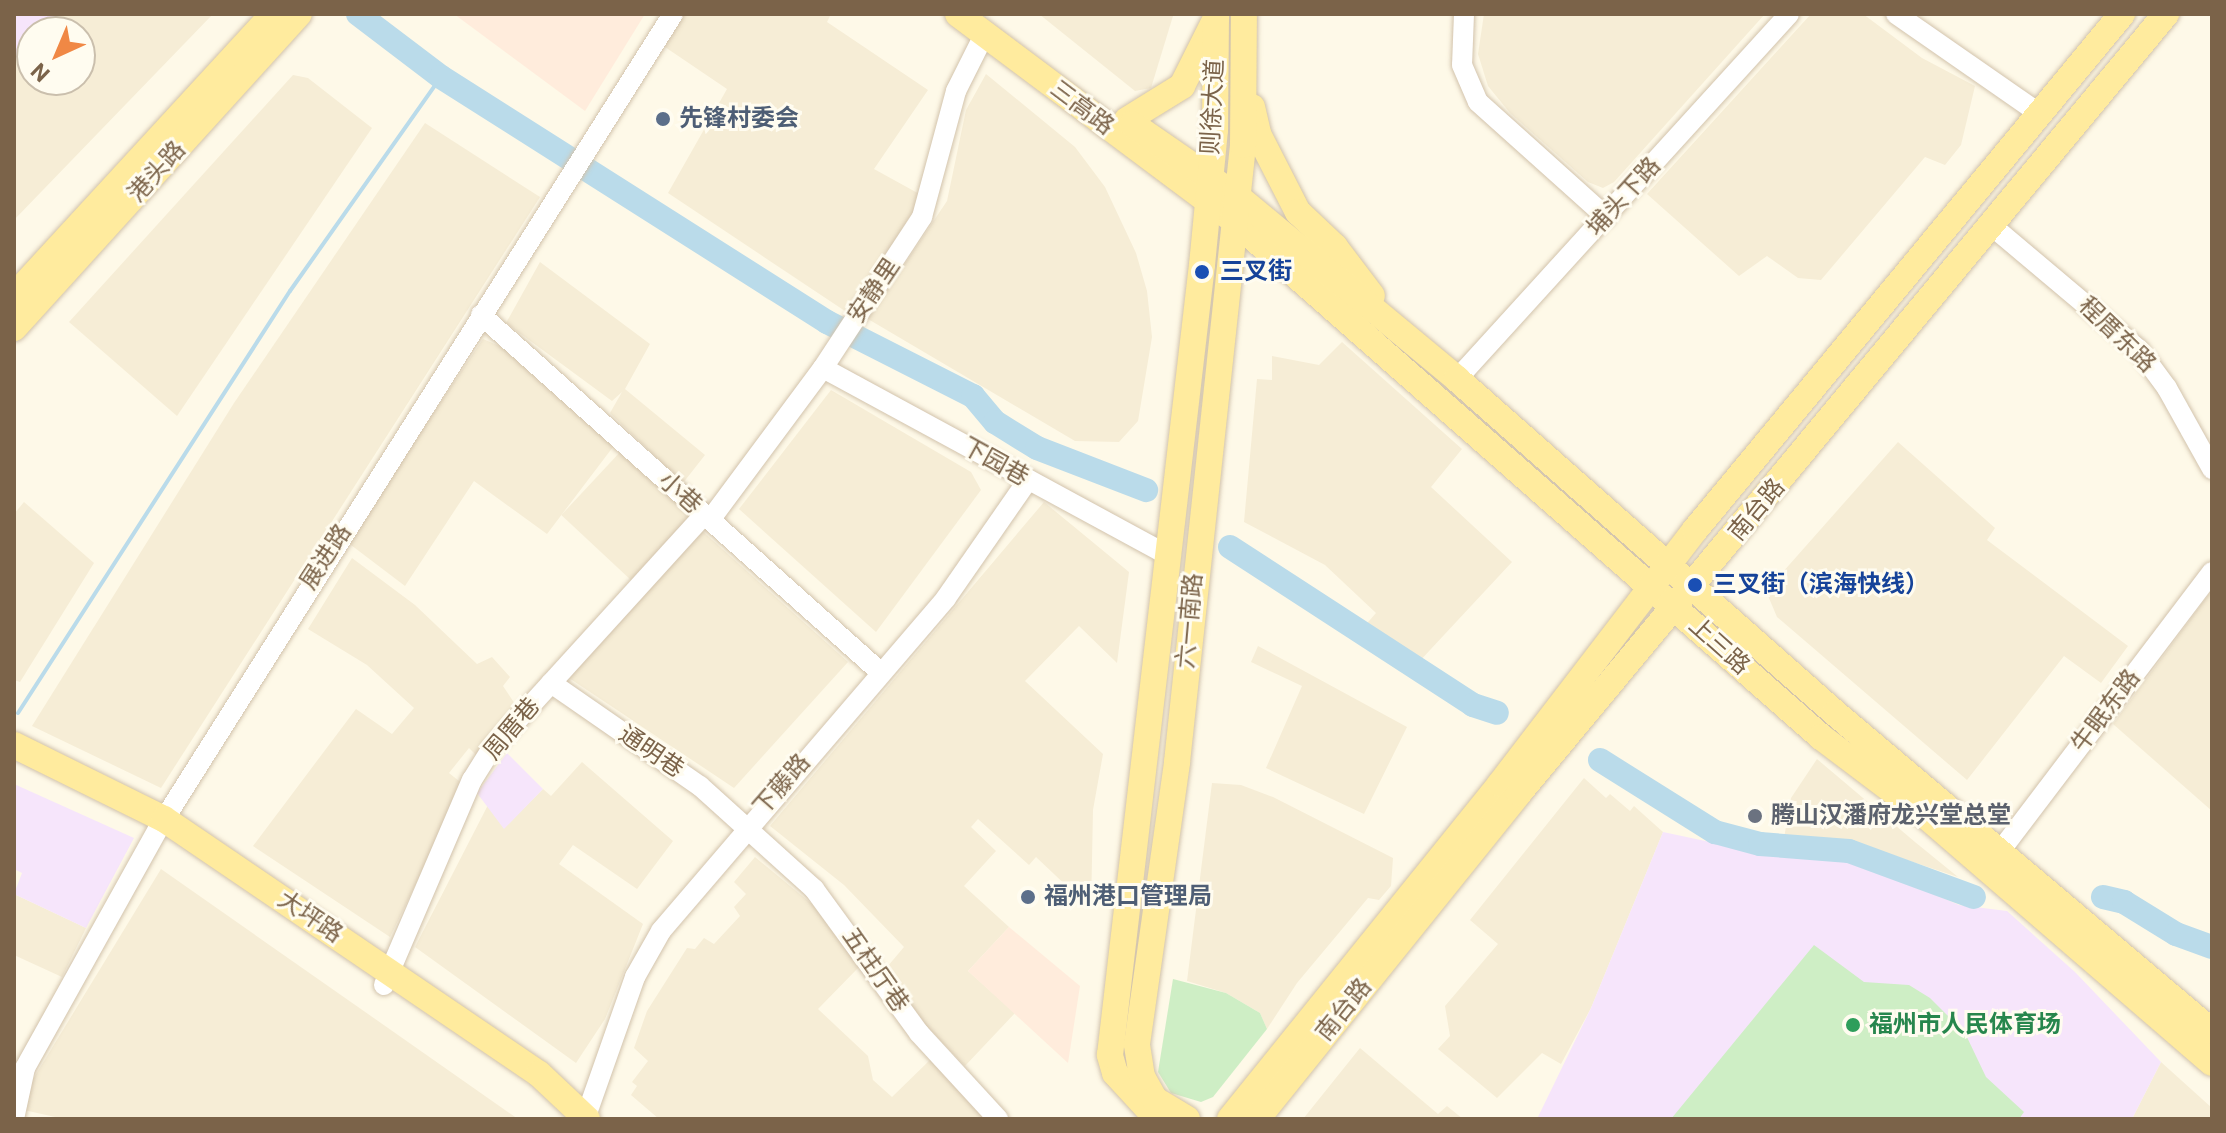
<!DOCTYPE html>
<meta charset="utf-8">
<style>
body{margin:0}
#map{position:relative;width:2226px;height:1133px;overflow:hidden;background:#fef9e8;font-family:Roboto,"Noto Sans SC",sans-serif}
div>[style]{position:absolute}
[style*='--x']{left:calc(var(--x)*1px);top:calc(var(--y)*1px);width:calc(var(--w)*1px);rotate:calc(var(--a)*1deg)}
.residential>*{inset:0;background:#f6edd6;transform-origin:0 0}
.commercial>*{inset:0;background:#ffecdc}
.education>*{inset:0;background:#f6e5fb}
.green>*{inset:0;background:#ceeec5}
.stream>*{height:4px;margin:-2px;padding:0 2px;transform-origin:2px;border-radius:2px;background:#badbea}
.river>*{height:24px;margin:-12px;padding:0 12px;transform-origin:12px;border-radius:12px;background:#badbea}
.roads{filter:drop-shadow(0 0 2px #d2c3ac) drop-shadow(0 0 2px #d2c3ac)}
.minor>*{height:20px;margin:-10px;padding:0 10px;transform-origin:10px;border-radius:10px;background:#fff}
.major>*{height:26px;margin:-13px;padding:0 13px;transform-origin:13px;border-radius:13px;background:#ffeb9e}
.dots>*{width:22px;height:22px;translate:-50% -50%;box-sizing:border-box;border:4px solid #fffcf0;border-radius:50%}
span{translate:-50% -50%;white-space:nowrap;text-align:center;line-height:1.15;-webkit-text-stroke:6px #fffcf0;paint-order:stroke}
.street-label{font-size:24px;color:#7b6349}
.service-label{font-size:24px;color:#4e5e75;font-weight:700}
.left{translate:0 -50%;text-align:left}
.transit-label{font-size:24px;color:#164399;font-weight:700}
.worship-label{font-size:24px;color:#5b616d;font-weight:700}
.leisure-label{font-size:24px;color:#27864d;font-weight:700}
.frame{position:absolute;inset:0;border:16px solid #7b6349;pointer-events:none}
.north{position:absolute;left:16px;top:16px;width:80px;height:80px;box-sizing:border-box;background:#fffcf0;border:2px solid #cabfad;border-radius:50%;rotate:224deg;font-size:22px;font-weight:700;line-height:32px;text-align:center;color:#7b6349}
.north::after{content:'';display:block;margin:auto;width:28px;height:36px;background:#f08845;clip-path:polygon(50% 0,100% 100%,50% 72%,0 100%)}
</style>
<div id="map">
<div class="residential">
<i style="clip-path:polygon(57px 14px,213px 14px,14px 220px,14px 61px,32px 41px,32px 80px,80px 80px,80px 32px,40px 32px)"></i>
<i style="clip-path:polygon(685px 14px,831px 14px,827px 22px,928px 90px,874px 169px,923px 196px,848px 313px,668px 193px,727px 89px,662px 45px)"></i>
<i style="clip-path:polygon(1039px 14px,1171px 14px,1173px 16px,1151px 88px,1135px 91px)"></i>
<i style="clip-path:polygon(1484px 14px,1765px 14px,1614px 182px,1603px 188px,1588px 182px,1510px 113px,1488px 86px,1478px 54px)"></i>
<i style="clip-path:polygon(1811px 14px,1863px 14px,1922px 58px,1975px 86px,1961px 145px,1945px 165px,1925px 157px,1821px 280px,1798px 278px,1767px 256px,1739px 276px,1647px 194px)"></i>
<i style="clip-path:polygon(986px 74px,1075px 147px,1105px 187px,1136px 253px,1147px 291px,1152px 337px,1138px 421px,1119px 442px,1075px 441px,868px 319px,947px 201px,966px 110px)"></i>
<i style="clip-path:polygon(293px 75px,308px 78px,372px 128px,177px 416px,69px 322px)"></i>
<i style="clip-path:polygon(425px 123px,540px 197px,161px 788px,32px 726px,234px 403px)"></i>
<i style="clip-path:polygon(540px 262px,650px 344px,625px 389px,705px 455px,683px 483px,610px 413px,622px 392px,612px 401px,506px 323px)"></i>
<i style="clip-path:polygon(483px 339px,509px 350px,616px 443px,547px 534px,474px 481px,405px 586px,347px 542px)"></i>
<i style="clip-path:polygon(1342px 342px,1462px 449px,1431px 487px,1512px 562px,1417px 664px,1362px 629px,1376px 613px,1325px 565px,1244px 522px,1257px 379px,1272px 380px,1272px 356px,1319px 365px)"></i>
<i style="clip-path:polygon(831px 390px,971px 472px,981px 490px,876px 632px,739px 509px)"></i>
<i style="clip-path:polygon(1898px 442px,1995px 528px,1987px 540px,2128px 646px,2101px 683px,2064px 656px,1967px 780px,1777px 617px,1766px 591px)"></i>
<i style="left:622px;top:450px;width:100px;height:89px;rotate:43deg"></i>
<i style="clip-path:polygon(24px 502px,94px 563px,20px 682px,14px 680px,14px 514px)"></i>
<i style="clip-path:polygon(1044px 502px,1129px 572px,1117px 663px,1079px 626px,1025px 681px,1103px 754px,1093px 810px,1091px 909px,1036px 857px,1029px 865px,978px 819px,971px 827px,996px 851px,964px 886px,1009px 927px,968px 971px,1015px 1013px,965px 1066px,887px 985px,882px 973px,904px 947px,844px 885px,770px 826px)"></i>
<i style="clip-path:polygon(699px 528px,848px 662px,734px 788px,566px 676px)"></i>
<i style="clip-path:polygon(352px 558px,415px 605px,477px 664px,492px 657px,510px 677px,503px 686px,515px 704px,477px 756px,469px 748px,449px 773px,464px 785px,390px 937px,253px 846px,356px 709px,392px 734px,414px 708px,367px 665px,308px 629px)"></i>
<i style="clip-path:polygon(2212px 590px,2212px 811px,2113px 724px)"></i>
<i style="clip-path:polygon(1258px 646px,1407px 727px,1364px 814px,1266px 768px,1302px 686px,1251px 662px)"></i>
<i style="clip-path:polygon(1817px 759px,1915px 842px,1958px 877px,1853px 842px,1784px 838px,1791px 798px)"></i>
<i style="clip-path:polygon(582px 762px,673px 841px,637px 889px,573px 845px,559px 864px,643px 924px,605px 1019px,576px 1063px,415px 947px,488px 805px,504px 828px,543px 789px,551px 796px)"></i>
<i style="clip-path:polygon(1584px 778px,1606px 798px,1610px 794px,1630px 811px,1634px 806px,1663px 832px,1591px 1008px,1561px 1064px,1542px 1053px,1497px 1098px,1438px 1049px,1450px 1036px,1445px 1006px,1498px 944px,1470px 920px)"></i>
<i style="clip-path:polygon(1212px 783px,1241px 785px,1273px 797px,1393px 858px,1391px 886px,1379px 900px,1368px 898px,1297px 983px,1267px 1029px,1260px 1013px,1226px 993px,1187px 981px)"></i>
<i style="clip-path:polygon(755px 857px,813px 905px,860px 966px,818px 1009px,868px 1056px,873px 1080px,892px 1097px,932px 1058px,992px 1119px,659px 1119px,631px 1095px,637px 1086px,632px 1082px,648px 1061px,634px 1048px,647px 1011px,687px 948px,695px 949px,704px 938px,714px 944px,740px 916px,734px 907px,746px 894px,734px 882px)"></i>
<i style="clip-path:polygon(161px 869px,518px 1119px,64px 1119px,24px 1110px,27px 1089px)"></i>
<i style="clip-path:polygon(14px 894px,86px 928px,62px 977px,14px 955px)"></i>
<i style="clip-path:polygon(1360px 1048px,1438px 1114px,1447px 1106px,1463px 1119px,1303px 1119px)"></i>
<i style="clip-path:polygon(2161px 1062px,2212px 1108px,2212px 1119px,2132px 1119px)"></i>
</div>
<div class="commercial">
<i style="clip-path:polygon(454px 14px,645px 14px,585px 111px)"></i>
<i style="clip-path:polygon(1009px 927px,1080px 986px,1068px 1063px,968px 971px)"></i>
</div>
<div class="education">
<i style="clip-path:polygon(14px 14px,57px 14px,40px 32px,32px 32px,32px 41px,14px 61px)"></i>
<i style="clip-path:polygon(507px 753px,543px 789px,504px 829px,477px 793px)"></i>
<i style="clip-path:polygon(14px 784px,134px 838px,86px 928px,14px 894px,22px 873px,14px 869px)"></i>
<i style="clip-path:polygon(1663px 832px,1757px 852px,1850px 858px,1959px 905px,2007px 911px,2075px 972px,2161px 1062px,2132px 1119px,1537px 1119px,1591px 1008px)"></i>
</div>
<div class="green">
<i style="clip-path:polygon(1814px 945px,1864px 982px,1909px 985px,1930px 998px,1965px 1033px,1986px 1077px,2024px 1112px,2019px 1119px,1671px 1119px)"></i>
<i style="clip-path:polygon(1173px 979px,1226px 993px,1260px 1013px,1267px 1029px,1213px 1097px,1201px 1102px,1171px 1093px,1158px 1072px)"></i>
</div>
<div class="stream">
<i style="--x:18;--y:713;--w:502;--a:-57.2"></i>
<i style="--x:290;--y:291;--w:262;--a:-54.8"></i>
</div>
<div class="river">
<i style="--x:358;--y:14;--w:104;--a:37.2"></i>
<i style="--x:441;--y:77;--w:457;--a:32.4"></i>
<i style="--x:827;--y:322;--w:164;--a:26.9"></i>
<i style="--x:973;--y:396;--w:34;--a:50"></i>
<i style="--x:995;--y:422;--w:49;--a:31.8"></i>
<i style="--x:1037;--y:448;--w:117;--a:21.1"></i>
<i style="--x:1230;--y:547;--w:290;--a:33"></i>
<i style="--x:1473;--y:705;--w:25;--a:18"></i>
<i style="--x:1600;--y:760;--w:136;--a:32.1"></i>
<i style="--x:1715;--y:832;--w:47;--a:14.9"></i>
<i style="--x:1760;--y:844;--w:89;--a:4.5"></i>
<i style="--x:1849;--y:851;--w:133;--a:20.2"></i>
<i style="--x:2103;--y:897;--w:22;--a:13"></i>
<i style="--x:2124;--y:902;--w:61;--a:31.6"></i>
<i style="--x:2176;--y:934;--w:38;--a:20"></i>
</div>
<div class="roads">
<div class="minor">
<i style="--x:1464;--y:14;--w:51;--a:92.2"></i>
<i style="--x:1462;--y:65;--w:40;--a:66.6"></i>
<i style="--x:1478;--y:102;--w:172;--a:41.9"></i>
<i style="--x:1896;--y:14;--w:175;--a:34.8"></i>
<i style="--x:1992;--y:226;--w:192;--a:40.1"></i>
<i style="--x:2139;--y:350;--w:47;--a:53.6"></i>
<i style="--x:2167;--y:388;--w:93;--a:60.9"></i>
<i style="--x:481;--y:315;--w:534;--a:41.81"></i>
<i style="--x:823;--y:368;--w:392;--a:28.5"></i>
<i style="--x:1457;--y:379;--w:493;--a:-47.7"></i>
<i style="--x:710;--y:520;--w:189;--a:-53.4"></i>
<i style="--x:823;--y:368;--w:181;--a:-56.7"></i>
<i style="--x:922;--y:217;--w:131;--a:-74.9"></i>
<i style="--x:956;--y:91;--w:63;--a:-63.4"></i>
<i style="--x:551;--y:683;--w:181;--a:34.7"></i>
<i style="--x:700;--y:786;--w:154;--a:42.1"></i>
<i style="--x:814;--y:889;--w:178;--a:53.9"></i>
<i style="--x:919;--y:1033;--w:117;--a:47.4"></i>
<i style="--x:2001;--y:850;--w:349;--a:-52.8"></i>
<i style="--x:384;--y:985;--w:223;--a:-66.8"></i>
<i style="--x:472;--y:780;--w:36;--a:-58"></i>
<i style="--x:491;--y:749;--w:316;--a:-47.7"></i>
<i style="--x:14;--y:1119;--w:52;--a:-77.8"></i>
<i style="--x:25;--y:1068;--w:274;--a:-60.9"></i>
<i style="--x:158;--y:829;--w:964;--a:-57.71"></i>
<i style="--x:585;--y:1119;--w:151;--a:-70.6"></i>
<i style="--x:635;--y:977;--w:53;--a:-60.5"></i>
<i style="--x:661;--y:931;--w:438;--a:-49.4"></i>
<i style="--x:946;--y:598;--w:144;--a:-55.2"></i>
</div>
<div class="major">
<i style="--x:958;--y:14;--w:344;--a:36.8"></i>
<i style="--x:1233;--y:220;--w:783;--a:41.32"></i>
<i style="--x:1821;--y:737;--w:133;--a:37"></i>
<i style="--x:1927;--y:817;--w:376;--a:40.8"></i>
<i style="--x:1252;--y:107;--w:28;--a:77"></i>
<i style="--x:1258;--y:134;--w:88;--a:62.9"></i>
<i style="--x:1298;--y:212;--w:51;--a:43.4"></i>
<i style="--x:1335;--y:247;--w:61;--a:52.9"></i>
<i style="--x:1127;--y:120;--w:65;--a:-31.7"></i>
<i style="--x:1182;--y:86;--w:76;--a:-63.4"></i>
<i style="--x:1132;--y:124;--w:129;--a:34.6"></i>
<i style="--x:1238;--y:197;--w:285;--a:39.7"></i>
<i style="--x:1457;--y:379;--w:504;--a:41.46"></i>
<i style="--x:1835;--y:713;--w:494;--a:40.2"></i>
<i style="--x:14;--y:296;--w:383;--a:-47.4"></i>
<i style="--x:14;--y:328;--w:424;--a:-47.8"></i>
<i style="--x:14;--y:745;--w:167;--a:26.3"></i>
<i style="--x:164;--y:819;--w:453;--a:34.2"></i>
<i style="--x:539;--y:1074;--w:66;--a:43.2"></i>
<i style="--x:1149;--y:1110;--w:50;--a:-132.6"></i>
<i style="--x:1115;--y:1073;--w:19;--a:-106"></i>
<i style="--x:1110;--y:1055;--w:795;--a:-83.36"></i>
<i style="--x:1202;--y:265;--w:136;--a:-84.5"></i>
<i style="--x:1215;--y:130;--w:116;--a:-89.5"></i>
<i style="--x:1187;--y:1119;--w:37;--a:-149"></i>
<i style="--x:1155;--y:1100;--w:26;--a:-119"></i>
<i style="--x:1142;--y:1077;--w:33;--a:-99"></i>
<i style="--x:1137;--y:1044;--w:285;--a:-81.9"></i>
<i style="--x:1177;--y:762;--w:621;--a:-83.89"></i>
<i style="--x:1243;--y:145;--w:131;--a:-89.6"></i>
<i style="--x:1230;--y:1119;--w:430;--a:-51.1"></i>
<i style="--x:1500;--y:784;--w:320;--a:-52.5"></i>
<i style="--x:1695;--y:530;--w:670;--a:-50.39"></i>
<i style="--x:1257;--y:1119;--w:418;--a:-51.2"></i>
<i style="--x:1519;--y:793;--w:1013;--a:-50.29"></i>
</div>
</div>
<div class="dots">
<i style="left:663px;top:119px;background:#5c6f8a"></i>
<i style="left:1202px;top:272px;background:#1a4fb4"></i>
<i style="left:1695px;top:585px;background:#1a4fb4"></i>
<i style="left:1755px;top:816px;background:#6b7280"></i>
<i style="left:1028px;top:897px;background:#5c6f8a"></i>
<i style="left:1853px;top:1025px;background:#2e9e5b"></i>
</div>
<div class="street-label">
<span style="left:1213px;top:107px;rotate:-87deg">则徐大道</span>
<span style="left:1082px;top:108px;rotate:37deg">三高路</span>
<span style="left:157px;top:172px;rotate:-48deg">港头路</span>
<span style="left:1624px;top:197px;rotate:-48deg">埔头下路</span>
<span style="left:874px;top:291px;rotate:-56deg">安静里</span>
<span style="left:2117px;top:335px;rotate:44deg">程厝东路</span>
<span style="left:995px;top:462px;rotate:29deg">下园巷</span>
<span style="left:680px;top:493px;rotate:42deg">小巷</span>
<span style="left:1757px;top:510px;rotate:-50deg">南台路</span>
<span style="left:326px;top:557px;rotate:-57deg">展进路</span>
<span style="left:1190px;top:621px;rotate:-85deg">六一南路</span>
<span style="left:1719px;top:646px;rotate:42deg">上三路</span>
<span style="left:2106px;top:711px;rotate:-53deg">牛眠东路</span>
<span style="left:512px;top:729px;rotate:-50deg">周厝巷</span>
<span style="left:651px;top:752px;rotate:34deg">通明巷</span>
<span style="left:782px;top:785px;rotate:-49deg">下藤路</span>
<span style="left:310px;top:917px;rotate:34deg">大坪路</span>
<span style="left:875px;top:970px;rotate:55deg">五柱厅巷</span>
<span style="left:1344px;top:1010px;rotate:-51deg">南台路</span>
</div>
<div class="service-label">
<span class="left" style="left:679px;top:119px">先锋村委会</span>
<span class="left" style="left:1044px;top:897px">福州港口管理局</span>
</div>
<div class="transit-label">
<span class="left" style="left:1220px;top:272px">三叉街</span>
<span class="left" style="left:1713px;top:585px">三叉街（滨海快线）</span>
</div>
<div class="worship-label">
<span class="left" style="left:1771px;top:816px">腾山汉潘府龙兴堂总堂</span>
</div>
<div class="leisure-label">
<span class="left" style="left:1869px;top:1025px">福州市人民体育场</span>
</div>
<div class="frame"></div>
<div class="north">N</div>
</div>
